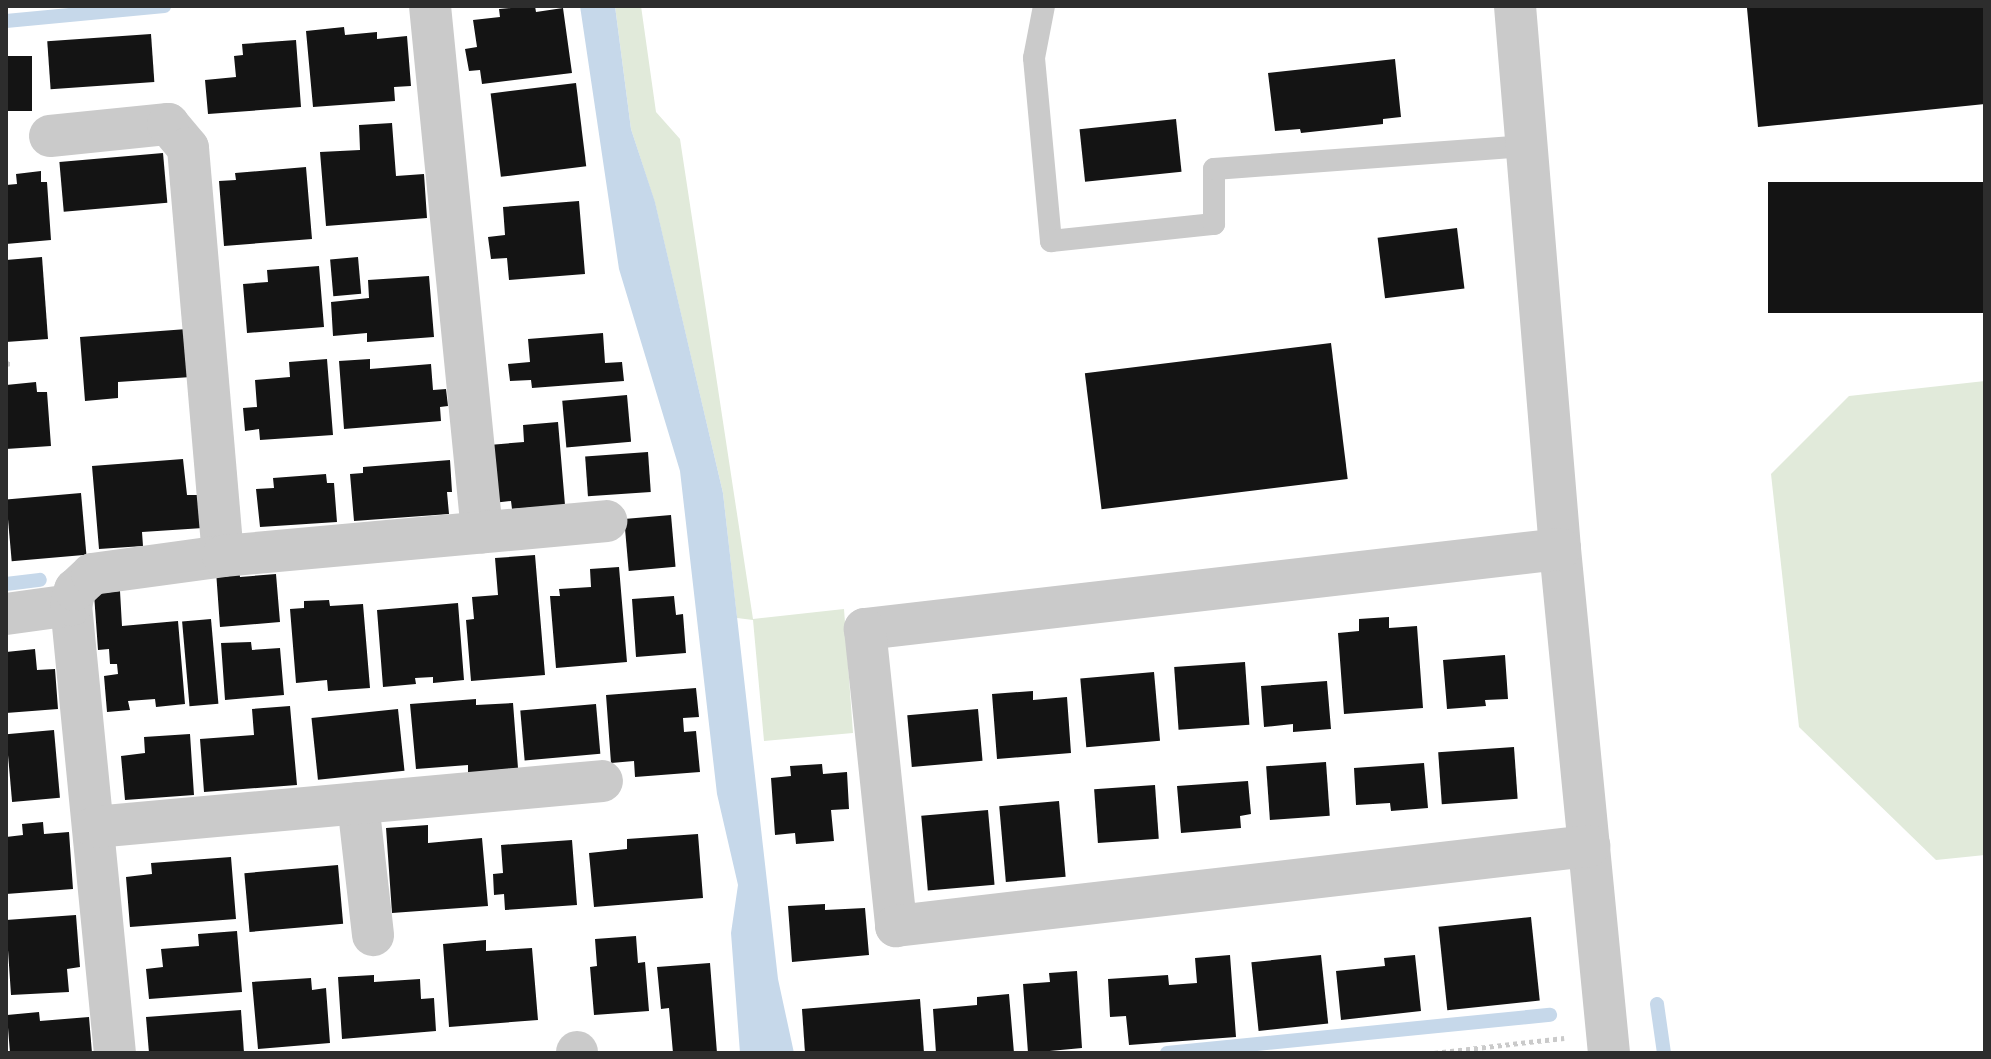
<!DOCTYPE html>
<style>
body{margin:0}
#map{position:relative;width:1991px;height:1059px;overflow:hidden;background:#fff;font-family:Commissioner,sans-serif}
div>[style]{position:absolute}
[style*='--x']{left:calc(var(--x)*1px);top:calc(var(--y)*1px);width:calc(var(--w)*1px);rotate:calc(var(--a)*1deg)}
.green>*{inset:0;background:#e1eada}
.water>*{inset:0;background:#c6d8ea}
.stream>*{height:14px;margin:-7px;padding:0 7px;transform-origin:7px;border-radius:7px;background:#c6d8ea}
.building>*{inset:0;background:#141414;transform-origin:0 0}
.path>*{height:5px;margin-top:-2.5px;transform-origin:0;background:repeating-linear-gradient(90deg,#cacaca 0 4px,transparent 0 8px)}
.lane>*{height:22px;margin:-11px;padding:0 11px;transform-origin:11px;border-radius:11px;background:#cacaca}
.street>*{height:42px;margin:-21px;padding:0 21px;transform-origin:21px;border-radius:21px;background:#cacaca}
span{translate:-50% -50%;white-space:nowrap;text-align:center;line-height:1.15;-webkit-text-stroke:8px #fff;paint-order:stroke}
.frame{position:absolute;inset:0;border:8px solid #2d2d2d;pointer-events:none}
</style>
<div id="map">
<div class="green">
<i style="clip-path:polygon(615px 6px,641px 6px,656px 112px,680px 139px,753px 619px,844px 609px,853px 733px,764px 741px,753px 620px,737px 618px,723px 493px,655px 203px,631px 129px)"></i>
<i style="clip-path:polygon(1985px 381px,1985px 855px,1936px 860px,1799px 727px,1771px 474px,1849px 396px)"></i>
</div>
<div class="water">
<i style="clip-path:polygon(580px 6px,615px 6px,631px 129px,655px 202px,723px 493px,778px 979px,794px 1053px,740px 1053px,731px 933px,738px 885px,717px 794px,680px 471px,619px 269px)"></i>
</div>
<div class="stream">
<i style="--x:6;--y:21;--w:159;--a:-5.4"></i>
<i style="--x:6;--y:584;--w:34;--a:-7"></i>
<i style="--x:1657;--y:1004;--w:49;--a:81.9"></i>
<i style="--x:1167;--y:1053;--w:385;--a:-5.7"></i>
</div>
<div class="building">
<i style="clip-path:polygon(535px 6px,536px 12px,563px 8px,572px 73px,482px 84px,480px 70px,469px 71px,465px 49px,477px 47px,473px 20px,500px 17px,499px 9px)"></i>
<i style="clip-path:polygon(1763px 6px,1985px 6px,1985px 104px,1758px 127px,1747px 8px)"></i>
<i style="clip-path:polygon(344px 27px,345px 35px,377px 32px,377px 39px,407px 36px,411px 86px,394px 87px,395px 101px,313px 107px,306px 31px)"></i>
<i style="left:151px;top:34px;width:48px;height:104px;rotate:86deg"></i>
<i style="clip-path:polygon(296px 40px,301px 107px,208px 114px,205px 80px,236px 77px,234px 56px,243px 55px,242px 44px)"></i>
<i style="left:6px;top:56px;width:26px;height:55px"></i>
<i style="clip-path:polygon(1395px 59px,1401px 117px,1383px 119px,1383px 124px,1301px 133px,1300px 129px,1275px 131px,1268px 73px)"></i>
<i style="left:576px;top:83px;width:84px;height:86px;rotate:83deg"></i>
<i style="left:1176px;top:119px;width:53px;height:97px;rotate:84deg"></i>
<i style="clip-path:polygon(392px 123px,396px 176px,424px 174px,427px 218px,326px 226px,320px 152px,360px 150px,359px 125px)"></i>
<i style="left:163px;top:153px;width:50px;height:104px;rotate:85deg"></i>
<i style="clip-path:polygon(306px 167px,312px 239px,224px 246px,219px 181px,236px 180px,235px 173px)"></i>
<i style="clip-path:polygon(41px 171px,41px 182px,47px 182px,51px 240px,6px 244px,6px 185px,17px 184px,16px 174px)"></i>
<i style="left:1985px;top:182px;width:131px;height:217px;rotate:90deg"></i>
<i style="clip-path:polygon(579px 201px,585px 274px,509px 280px,507px 258px,491px 259px,488px 237px,505px 235px,503px 207px)"></i>
<i style="left:1457px;top:228px;width:61px;height:80px;rotate:83deg"></i>
<i style="clip-path:polygon(42px 257px,48px 339px,6px 342px,6px 260px)"></i>
<i style="left:358px;top:257px;width:37px;height:28px;rotate:85deg"></i>
<i style="clip-path:polygon(319px 266px,324px 327px,247px 333px,243px 284px,268px 282px,267px 270px)"></i>
<i style="clip-path:polygon(429px 276px,434px 337px,367px 342px,367px 333px,333px 336px,331px 302px,369px 298px,368px 280px)"></i>
<i style="clip-path:polygon(187px 329px,191px 377px,118px 382px,118px 398px,85px 401px,80px 337px)"></i>
<i style="clip-path:polygon(603px 333px,605px 363px,622px 362px,624px 381px,532px 388px,531px 380px,510px 381px,508px 364px,530px 362px,528px 339px)"></i>
<i style="left:1331px;top:343px;width:137px;height:248px;rotate:83deg"></i>
<i style="clip-path:polygon(327px 359px,333px 435px,260px 440px,259px 429px,245px 431px,243px 408px,257px 407px,255px 380px,290px 377px,289px 362px)"></i>
<i style="clip-path:polygon(370px 359px,370px 369px,431px 364px,433px 390px,446px 389px,448px 406px,440px 407px,441px 421px,344px 429px,339px 361px)"></i>
<i style="clip-path:polygon(36px 382px,37px 392px,47px 392px,51px 446px,6px 449px,6px 385px)"></i>
<i style="left:627px;top:395px;width:47px;height:65px;rotate:85deg"></i>
<i style="clip-path:polygon(558px 422px,565px 505px,512px 509px,511px 501px,493px 503px,489px 445px,524px 442px,523px 425px)"></i>
<i style="left:648px;top:452px;width:40px;height:63px;rotate:86deg"></i>
<i style="clip-path:polygon(183px 459px,187px 495px,200px 495px,203px 528px,142px 532px,143px 546px,99px 549px,92px 466px)"></i>
<i style="clip-path:polygon(450px 460px,452px 492px,447px 492px,449px 514px,354px 521px,350px 474px,363px 473px,363px 467px)"></i>
<i style="clip-path:polygon(326px 474px,327px 483px,334px 483px,337px 522px,260px 527px,256px 489px,274px 488px,273px 478px)"></i>
<i style="left:81px;top:493px;width:62px;height:75px;rotate:85deg"></i>
<i style="left:671px;top:515px;width:52px;height:47px;rotate:85deg"></i>
<i style="clip-path:polygon(535px 555px,545px 675px,471px 681px,466px 620px,474px 619px,472px 597px,498px 595px,495px 558px)"></i>
<i style="clip-path:polygon(619px 567px,627px 662px,556px 668px,550px 596px,560px 596px,559px 589px,591px 587px,590px 569px)"></i>
<i style="clip-path:polygon(239px 569px,240px 577px,276px 574px,280px 622px,220px 627px,216px 571px)"></i>
<i style="clip-path:polygon(120px 591px,122px 626px,178px 621px,185px 704px,156px 707px,155px 699px,128px 701px,130px 710px,107px 712px,104px 676px,118px 674px,117px 664px,110px 664px,109px 649px,98px 650px,94px 594px)"></i>
<i style="clip-path:polygon(674px 596px,676px 615px,683px 614px,686px 653px,636px 657px,632px 599px)"></i>
<i style="clip-path:polygon(329px 600px,330px 606px,363px 604px,370px 688px,328px 691px,327px 680px,296px 683px,290px 609px,304px 608px,304px 601px)"></i>
<i style="clip-path:polygon(458px 603px,464px 680px,433px 683px,433px 677px,415px 678px,416px 684px,383px 687px,377px 610px)"></i>
<i style="clip-path:polygon(1389px 617px,1389px 628px,1417px 626px,1423px 708px,1344px 714px,1338px 633px,1359px 631px,1359px 619px)"></i>
<i style="left:211px;top:619px;width:85px;height:29px;rotate:85deg"></i>
<i style="clip-path:polygon(251px 642px,252px 650px,280px 648px,284px 695px,225px 700px,221px 643px)"></i>
<i style="clip-path:polygon(35px 649px,37px 670px,55px 669px,58px 709px,6px 713px,6px 652px)"></i>
<i style="clip-path:polygon(1505px 655px,1508px 699px,1485px 700px,1486px 706px,1447px 709px,1443px 660px)"></i>
<i style="left:1245px;top:662px;width:63px;height:71px;rotate:86deg"></i>
<i style="left:1154px;top:672px;width:69px;height:74px;rotate:85deg"></i>
<i style="clip-path:polygon(1327px 681px,1331px 729px,1293px 732px,1293px 724px,1264px 727px,1261px 686px)"></i>
<i style="clip-path:polygon(696px 688px,699px 717px,683px 718px,684px 732px,696px 731px,700px 772px,635px 777px,634px 761px,611px 763px,606px 695px)"></i>
<i style="clip-path:polygon(1033px 691px,1033px 700px,1067px 697px,1071px 753px,997px 759px,992px 694px)"></i>
<i style="clip-path:polygon(476px 699px,476px 705px,513px 703px,518px 768px,468px 773px,468px 765px,416px 769px,410px 704px)"></i>
<i style="left:596px;top:704px;width:50px;height:76px;rotate:85deg"></i>
<i style="clip-path:polygon(290px 706px,297px 785px,204px 792px,200px 739px,254px 735px,252px 709px)"></i>
<i style="left:398px;top:709px;width:62px;height:87px;rotate:84deg"></i>
<i style="left:978px;top:709px;width:52px;height:71px;rotate:85deg"></i>
<i style="left:54px;top:730px;width:68px;height:48px;rotate:85deg"></i>
<i style="clip-path:polygon(190px 734px,194px 795px,125px 800px,121px 756px,145px 753px,144px 737px)"></i>
<i style="left:1514px;top:747px;width:52px;height:76px;rotate:86deg"></i>
<i style="left:1326px;top:762px;width:54px;height:60px;rotate:86deg"></i>
<i style="clip-path:polygon(1424px 763px,1428px 808px,1391px 811px,1390px 803px,1356px 805px,1354px 768px)"></i>
<i style="clip-path:polygon(822px 764px,823px 774px,847px 772px,849px 809px,831px 810px,834px 841px,796px 844px,795px 833px,775px 835px,771px 778px,791px 776px,790px 766px)"></i>
<i style="clip-path:polygon(1248px 781px,1251px 814px,1240px 816px,1241px 828px,1181px 833px,1177px 786px)"></i>
<i style="left:1155px;top:785px;width:54px;height:61px;rotate:86deg"></i>
<i style="left:1059px;top:801px;width:76px;height:60px;rotate:85deg"></i>
<i style="left:988px;top:810px;width:75px;height:67px;rotate:85deg"></i>
<i style="clip-path:polygon(43px 822px,44px 834px,69px 832px,73px 889px,6px 894px,6px 837px,23px 835px,22px 824px)"></i>
<i style="clip-path:polygon(428px 825px,428px 843px,482px 838px,488px 906px,392px 913px,386px 828px)"></i>
<i style="clip-path:polygon(698px 834px,703px 898px,594px 907px,589px 853px,627px 849px,627px 839px)"></i>
<i style="clip-path:polygon(572px 840px,577px 905px,505px 910px,504px 894px,494px 895px,493px 874px,503px 873px,501px 845px)"></i>
<i style="clip-path:polygon(231px 857px,236px 919px,130px 927px,126px 877px,152px 874px,151px 863px)"></i>
<i style="left:338px;top:865px;width:59px;height:94px;rotate:85deg"></i>
<i style="clip-path:polygon(825px 904px,825px 910px,865px 908px,869px 955px,792px 962px,788px 906px)"></i>
<i style="clip-path:polygon(76px 915px,80px 967px,67px 969px,69px 992px,11px 995px,6px 920px)"></i>
<i style="left:1531px;top:917px;width:84px;height:93px;rotate:84deg"></i>
<i style="clip-path:polygon(237px 931px,242px 992px,149px 999px,146px 969px,163px 967px,161px 949px,199px 946px,198px 934px)"></i>
<i style="clip-path:polygon(636px 936px,638px 963px,645px 962px,649px 1011px,594px 1015px,590px 967px,597px 966px,595px 939px)"></i>
<i style="clip-path:polygon(486px 940px,486px 951px,532px 948px,538px 1020px,449px 1027px,443px 944px)"></i>
<i style="clip-path:polygon(1230px 955px,1236px 1037px,1129px 1045px,1126px 1016px,1110px 1017px,1108px 979px,1168px 975px,1169px 985px,1197px 983px,1195px 958px)"></i>
<i style="left:1321px;top:955px;width:69px;height:70px;rotate:84deg"></i>
<i style="clip-path:polygon(1415px 955px,1421px 1011px,1341px 1020px,1336px 971px,1385px 966px,1384px 958px)"></i>
<i style="clip-path:polygon(710px 963px,717px 1053px,673px 1053px,669px 1008px,661px 1009px,657px 967px)"></i>
<i style="clip-path:polygon(1077px 971px,1082px 1048px,1028px 1053px,1023px 984px,1050px 982px,1049px 973px)"></i>
<i style="clip-path:polygon(374px 975px,374px 982px,420px 979px,421px 999px,434px 998px,436px 1031px,342px 1039px,338px 977px)"></i>
<i style="clip-path:polygon(311px 978px,312px 990px,326px 988px,330px 1043px,258px 1049px,252px 982px)"></i>
<i style="clip-path:polygon(1009px 994px,1014px 1053px,936px 1053px,933px 1009px,977px 1005px,977px 997px)"></i>
<i style="clip-path:polygon(920px 999px,924px 1053px,805px 1053px,802px 1009px)"></i>
<i style="clip-path:polygon(241px 1010px,244px 1053px,149px 1053px,146px 1017px)"></i>
<i style="clip-path:polygon(39px 1012px,40px 1021px,89px 1017px,92px 1053px,10px 1053px,7px 1015px)"></i>
</div>
<div class="path">
<i style="--x:6;--y:364;--w:5;--a:-11"></i>
<i style="--x:1434;--y:1053;--w:131;--a:-6.6"></i>
</div>
<div class="lane">
<i style="--x:1044;--y:6;--w:53;--a:100.9"></i>
<i style="--x:1034;--y:58;--w:184;--a:84.7"></i>
<i style="--x:1051;--y:241;--w:164;--a:-6"></i>
<i style="--x:1214;--y:224;--w:55;--a:-90"></i>
<i style="--x:1214;--y:169;--w:314;--a:-4.2"></i>
</div>
<div class="street">
<i style="--x:430;--y:6;--w:529;--a:84.35"></i>
<i style="--x:1515;--y:6;--w:545;--a:85.26"></i>
<i style="--x:1560;--y:549;--w:506;--a:84.45"></i>
<i style="--x:50;--y:136;--w:119;--a:-5.8"></i>
<i style="--x:168;--y:124;--w:31;--a:50"></i>
<i style="--x:188;--y:148;--w:409;--a:85.1"></i>
<i style="--x:1560;--y:549;--w:700;--a:173.43"></i>
<i style="--x:865;--y:629;--w:299;--a:84"></i>
<i style="--x:896;--y:926;--w:698;--a:-6.59"></i>
<i style="--x:71;--y:605;--w:450;--a:84.4"></i>
<i style="--x:6;--y:614;--w:66;--a:-7.9"></i>
<i style="--x:71;--y:605;--w:16;--a:-75"></i>
<i style="--x:75;--y:590;--w:23;--a:-43"></i>
<i style="--x:92;--y:574;--w:132;--a:-7.8"></i>
<i style="--x:223;--y:556;--w:385;--a:-5.2"></i>
<i style="--x:358;--y:803;--w:133;--a:83.5"></i>
<i style="--x:95;--y:827;--w:509;--a:-5.18"></i>
<i style="--x:577;--y:1052;--w:1;--a:90"></i>
</div>
<div class="frame"></div>
</div>
